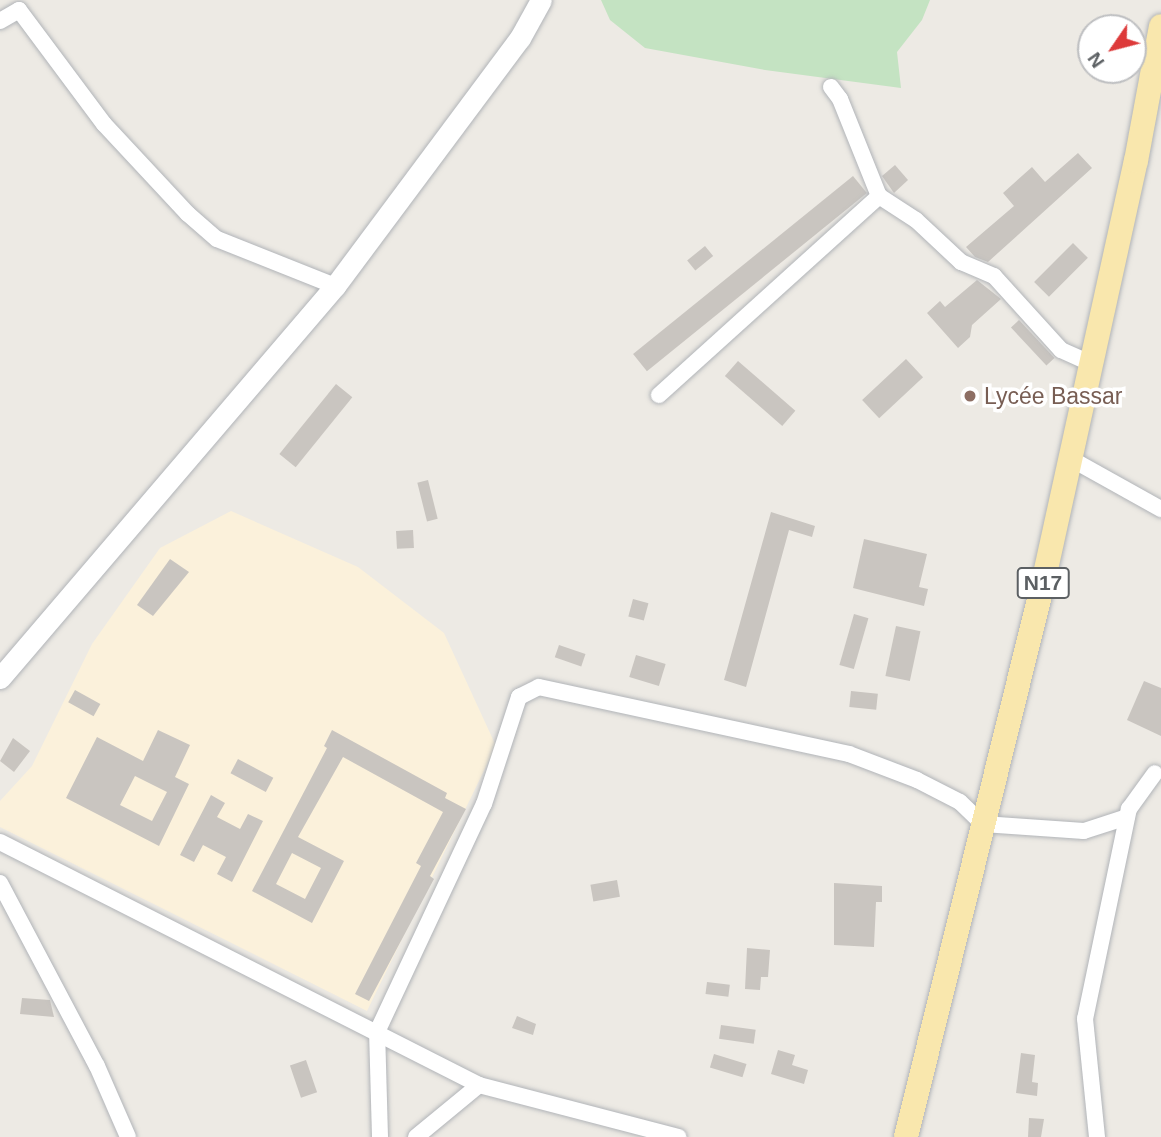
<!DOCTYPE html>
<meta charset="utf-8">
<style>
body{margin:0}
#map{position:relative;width:1161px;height:1137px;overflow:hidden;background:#edeae4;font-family:Helvetica,sans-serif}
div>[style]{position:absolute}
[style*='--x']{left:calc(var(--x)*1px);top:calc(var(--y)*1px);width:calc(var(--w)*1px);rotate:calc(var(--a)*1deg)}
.commercial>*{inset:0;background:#fbf1db}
.green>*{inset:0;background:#c4e3c2}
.building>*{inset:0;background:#c9c5c0;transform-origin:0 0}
.roads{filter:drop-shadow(0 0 2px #b1b4b8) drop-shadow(0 0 2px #b1b4b8)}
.street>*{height:16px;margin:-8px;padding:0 8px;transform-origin:8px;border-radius:8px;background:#fff}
.secondary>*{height:21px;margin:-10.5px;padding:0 10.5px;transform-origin:10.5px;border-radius:10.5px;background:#fff}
.primary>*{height:24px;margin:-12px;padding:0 12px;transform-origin:12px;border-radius:12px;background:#f9e7ad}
.dots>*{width:19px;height:19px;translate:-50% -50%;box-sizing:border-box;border:4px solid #fff;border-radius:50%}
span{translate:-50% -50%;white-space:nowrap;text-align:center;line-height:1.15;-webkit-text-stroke:7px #fff;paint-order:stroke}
.shield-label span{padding:2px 5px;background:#fff;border:2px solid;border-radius:5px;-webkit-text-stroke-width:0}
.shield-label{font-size:21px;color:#5c6063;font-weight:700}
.education-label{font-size:23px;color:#785e54}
.left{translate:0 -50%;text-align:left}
.north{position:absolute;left:1077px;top:14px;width:70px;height:70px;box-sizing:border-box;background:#fff;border:2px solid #bebfc1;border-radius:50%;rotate:235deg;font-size:19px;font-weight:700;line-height:28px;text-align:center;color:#5c6063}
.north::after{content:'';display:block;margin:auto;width:24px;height:32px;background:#dd3a3a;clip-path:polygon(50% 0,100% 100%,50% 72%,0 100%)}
</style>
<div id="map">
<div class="commercial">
<i style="clip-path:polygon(231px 511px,358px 567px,444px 633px,496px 746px,367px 1011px,0 827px,0 801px,32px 766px,92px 644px,160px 548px)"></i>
</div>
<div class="green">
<i style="clip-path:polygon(601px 0,930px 0,922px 20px,897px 52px,901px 88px,765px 70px,645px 48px,610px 20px)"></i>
</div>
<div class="building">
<i style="clip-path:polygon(1078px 153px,1092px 168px,988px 262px,975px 257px,966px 247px,1014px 206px,1003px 193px,1032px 167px,1045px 182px)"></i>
<i style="clip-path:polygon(895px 165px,908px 180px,894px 193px,882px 176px)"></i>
<i style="left:853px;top:176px;width:22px;height:283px;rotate:51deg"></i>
<i style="left:1073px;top:243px;width:21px;height:55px;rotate:45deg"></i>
<i style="left:705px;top:246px;width:13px;height:23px;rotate:51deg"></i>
<i style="clip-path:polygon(977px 280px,1001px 299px,972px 325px,970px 337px,958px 348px,927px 313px,940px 301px,945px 307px)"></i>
<i style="left:1019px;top:320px;width:52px;height:11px;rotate:47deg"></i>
<i style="left:906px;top:359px;width:25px;height:60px;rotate:47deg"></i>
<i style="left:738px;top:361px;width:76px;height:20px;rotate:41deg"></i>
<i style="left:336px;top:384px;width:21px;height:90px;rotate:39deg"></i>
<i style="left:428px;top:480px;width:40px;height:11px;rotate:76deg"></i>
<i style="clip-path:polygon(771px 512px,815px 526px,812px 537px,789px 530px,746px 687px,724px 680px)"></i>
<i style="left:413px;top:530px;width:18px;height:17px;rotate:87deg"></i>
<i style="clip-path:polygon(864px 539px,927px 554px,919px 587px,928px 589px,924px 606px,853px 588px)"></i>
<i style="clip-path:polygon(170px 559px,189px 572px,153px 616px,137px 605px)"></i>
<i style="left:633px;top:599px;width:16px;height:18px;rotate:15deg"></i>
<i style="left:854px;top:614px;width:15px;height:53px;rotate:16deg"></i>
<i style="left:896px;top:626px;width:25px;height:51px;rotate:12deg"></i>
<i style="left:559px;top:645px;width:28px;height:13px;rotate:19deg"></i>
<i style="left:636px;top:655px;width:31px;height:23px;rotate:17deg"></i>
<i style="clip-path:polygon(1144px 681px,1161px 688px,1161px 736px,1127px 720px)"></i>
<i style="left:75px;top:690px;width:29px;height:14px;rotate:29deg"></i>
<i style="left:851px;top:691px;width:27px;height:16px;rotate:6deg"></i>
<i style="clip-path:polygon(evenodd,158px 730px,190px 745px,175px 777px,189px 784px,159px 846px,66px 798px,97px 737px,143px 761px,158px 730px,135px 776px,167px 792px,152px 821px,120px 805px,135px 776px)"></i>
<i style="clip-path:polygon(evenodd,332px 730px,447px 793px,445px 798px,466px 809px,430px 876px,434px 879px,369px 1001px,355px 994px,421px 866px,416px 863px,443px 812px,343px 757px,298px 837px,344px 861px,312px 923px,252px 891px,327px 748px,324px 746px,332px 730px,292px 853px,321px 868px,305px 899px,276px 884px,292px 853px)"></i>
<i style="clip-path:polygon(13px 738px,30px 751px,14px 772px,0 761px)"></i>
<i style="left:238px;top:759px;width:40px;height:16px;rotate:28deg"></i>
<i style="clip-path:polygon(211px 795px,225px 803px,217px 817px,240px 829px,248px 814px,263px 821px,232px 882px,217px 874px,226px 857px,203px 845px,194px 862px,180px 855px)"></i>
<i style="left:617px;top:880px;width:17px;height:27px;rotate:80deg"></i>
<i style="clip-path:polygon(834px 883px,882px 886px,882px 902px,876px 902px,874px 947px,834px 945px)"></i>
<i style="clip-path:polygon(747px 948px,770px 950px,768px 977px,761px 977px,760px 990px,745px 989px)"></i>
<i style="left:707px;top:982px;width:23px;height:12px;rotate:7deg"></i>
<i style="clip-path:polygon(22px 998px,50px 1000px,54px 1017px,20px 1014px)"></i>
<i style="clip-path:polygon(517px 1016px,536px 1024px,533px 1035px,512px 1028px)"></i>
<i style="left:721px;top:1025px;width:35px;height:14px;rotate:8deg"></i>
<i style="clip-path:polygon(778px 1050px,795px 1055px,792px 1065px,808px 1070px,804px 1084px,771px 1074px)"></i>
<i style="clip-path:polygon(1021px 1053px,1035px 1055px,1032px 1082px,1038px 1083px,1037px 1096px,1016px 1093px)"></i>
<i style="left:714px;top:1054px;width:34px;height:14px;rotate:17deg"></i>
<i style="left:306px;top:1060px;width:34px;height:17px;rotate:71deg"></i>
<i style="clip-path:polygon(1029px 1118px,1044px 1119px,1041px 1137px,1028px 1137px)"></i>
</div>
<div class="roads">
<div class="street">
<i style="--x:0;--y:21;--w:22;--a:-30"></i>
<i style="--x:19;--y:10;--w:142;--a:53.3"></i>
<i style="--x:104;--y:124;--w:123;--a:47"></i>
<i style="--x:188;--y:214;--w:38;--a:41"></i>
<i style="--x:217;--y:239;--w:127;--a:21.7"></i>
<i style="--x:831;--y:87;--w:15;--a:53"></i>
<i style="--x:840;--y:99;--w:105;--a:68.1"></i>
<i style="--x:879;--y:196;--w:44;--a:33"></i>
<i style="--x:916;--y:220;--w:62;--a:43"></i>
<i style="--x:961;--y:262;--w:36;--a:23"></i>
<i style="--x:994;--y:276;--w:100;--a:47.8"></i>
<i style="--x:1061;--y:350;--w:34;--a:24"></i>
<i style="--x:659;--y:395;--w:297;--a:-42.1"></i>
<i style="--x:1071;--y:459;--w:103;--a:29.1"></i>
<i style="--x:0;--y:842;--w:537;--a:26.9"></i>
<i style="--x:479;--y:1085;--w:206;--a:14.6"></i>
<i style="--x:0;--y:883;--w:207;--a:62.1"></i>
<i style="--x:97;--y:1066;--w:77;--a:66.4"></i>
<i style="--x:380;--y:1137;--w:105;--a:-91.6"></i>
<i style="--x:377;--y:1032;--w:252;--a:-64.9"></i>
<i style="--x:484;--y:804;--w:113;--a:-71.9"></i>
<i style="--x:519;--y:697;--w:22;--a:-27"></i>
<i style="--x:539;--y:687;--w:317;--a:12.2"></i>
<i style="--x:849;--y:754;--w:73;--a:20.9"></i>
<i style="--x:917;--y:780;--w:48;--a:27.1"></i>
<i style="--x:960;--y:802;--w:32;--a:44"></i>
<i style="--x:983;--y:824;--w:101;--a:4"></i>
<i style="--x:1084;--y:831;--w:45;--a:-18"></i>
<i style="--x:416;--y:1137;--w:82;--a:-39.5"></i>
<i style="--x:1097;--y:1137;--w:119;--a:-95.8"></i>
<i style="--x:1085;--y:1019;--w:215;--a:-78.2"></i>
<i style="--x:1129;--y:809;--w:44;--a:-54.2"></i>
</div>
<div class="secondary">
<i style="--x:0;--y:678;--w:516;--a:-49.48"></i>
<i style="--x:335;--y:286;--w:309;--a:-53.3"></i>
<i style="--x:520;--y:38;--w:43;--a:-61.1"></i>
</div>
<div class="primary">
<i style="--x:906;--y:1137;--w:571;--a:-76.11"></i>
<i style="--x:1043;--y:583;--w:432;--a:-77.6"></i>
<i style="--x:1136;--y:161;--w:137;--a:-79.5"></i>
</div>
</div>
<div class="dots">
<i style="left:970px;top:396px;background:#8d6e63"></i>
</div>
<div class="shield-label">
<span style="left:1043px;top:583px">N17</span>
</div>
<div class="education-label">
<span class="left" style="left:984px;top:396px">Lycée Bassar</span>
</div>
<div class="north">N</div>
</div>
